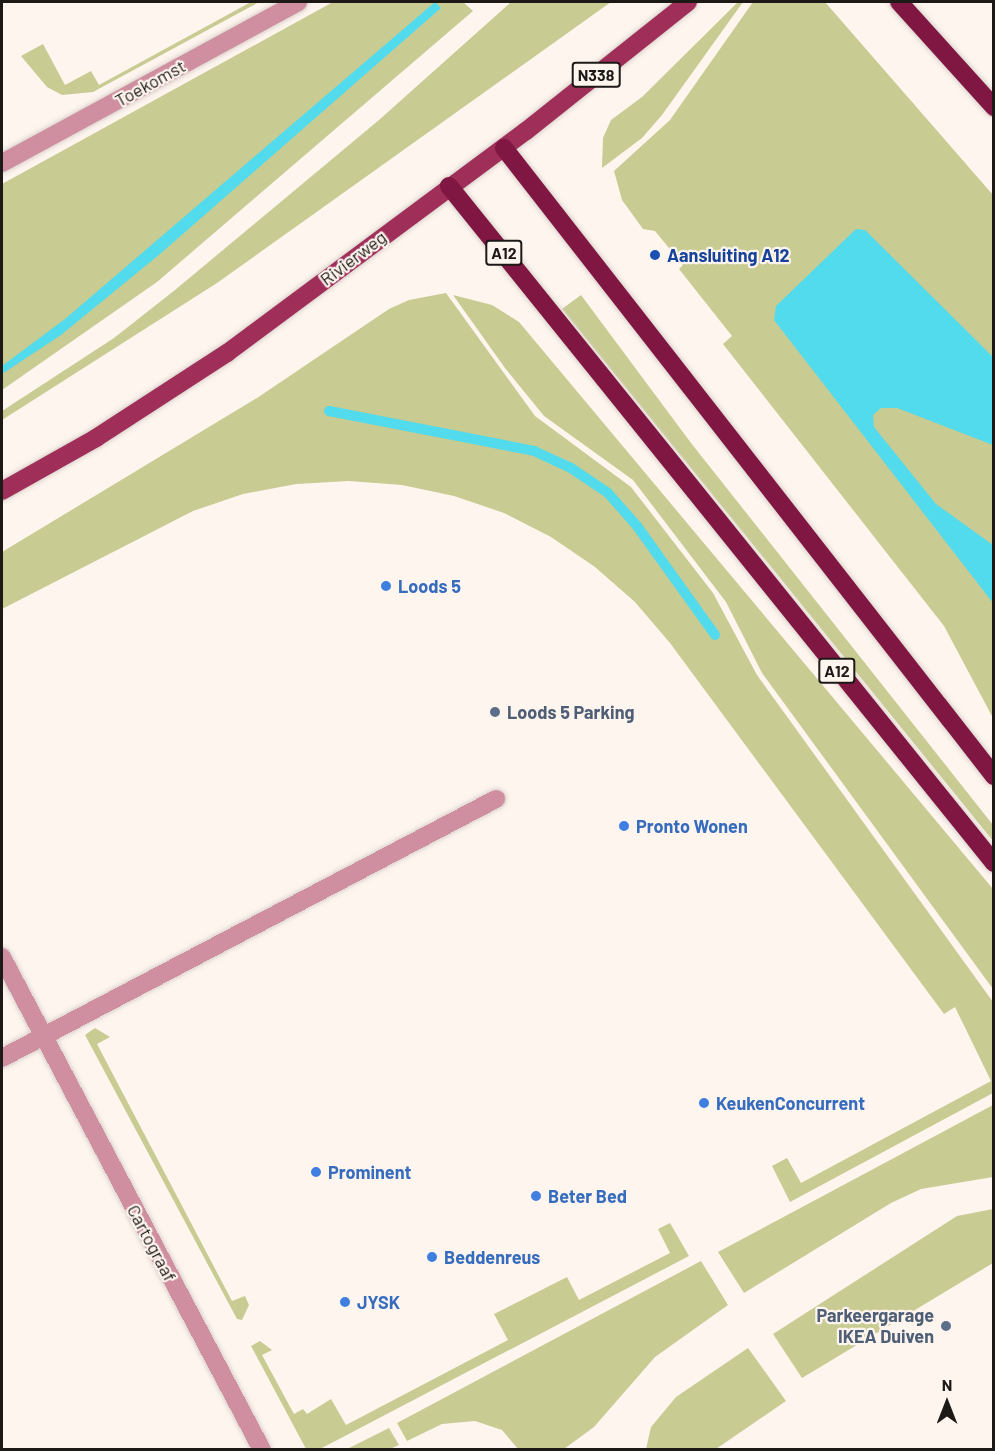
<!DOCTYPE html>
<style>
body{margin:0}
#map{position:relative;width:995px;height:1451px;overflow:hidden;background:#fef5ef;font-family:Barlow,sans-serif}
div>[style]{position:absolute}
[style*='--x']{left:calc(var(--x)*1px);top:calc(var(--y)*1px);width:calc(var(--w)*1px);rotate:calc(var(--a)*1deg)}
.green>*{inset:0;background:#c8cb92}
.water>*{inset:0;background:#51dbec}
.stream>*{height:10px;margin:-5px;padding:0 5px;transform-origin:5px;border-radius:5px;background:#51dbec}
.roads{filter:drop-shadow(0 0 2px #dad2cc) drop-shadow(0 0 2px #dad2cc)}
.street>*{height:18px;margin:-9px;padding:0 9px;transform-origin:9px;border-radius:9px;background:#cf8fa0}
.primary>*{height:18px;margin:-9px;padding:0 9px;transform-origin:9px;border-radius:9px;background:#9f2e59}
.highway>*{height:18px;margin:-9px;padding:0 9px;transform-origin:9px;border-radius:9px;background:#801642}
.dots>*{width:16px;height:16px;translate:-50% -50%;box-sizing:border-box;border:3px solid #fef5ef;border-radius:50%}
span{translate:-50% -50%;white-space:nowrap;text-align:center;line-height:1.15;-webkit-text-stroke:4.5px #fef5ef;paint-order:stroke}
.shield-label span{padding:2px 4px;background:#fef5ef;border:2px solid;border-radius:4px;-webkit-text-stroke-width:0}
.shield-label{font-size:16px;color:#1d1917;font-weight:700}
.street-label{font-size:18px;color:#1d1917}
.transit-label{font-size:18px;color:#164399;font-weight:700}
.left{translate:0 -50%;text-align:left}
.shop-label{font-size:18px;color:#366cbe;font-weight:700}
.service-label{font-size:18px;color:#4e5e75;font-weight:700}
.right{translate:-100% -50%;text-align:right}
.frame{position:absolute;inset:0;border:3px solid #1d1917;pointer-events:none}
.north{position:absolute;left:917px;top:1373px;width:60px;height:60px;-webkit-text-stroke:4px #fef5ef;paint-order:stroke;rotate:0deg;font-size:16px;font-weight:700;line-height:24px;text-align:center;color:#1d1917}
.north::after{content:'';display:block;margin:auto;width:21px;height:27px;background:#1d1917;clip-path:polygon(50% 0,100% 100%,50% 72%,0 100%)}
</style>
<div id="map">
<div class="green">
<i style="clip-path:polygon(251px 2px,259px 2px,93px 92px,62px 95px,47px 87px,21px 56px,43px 44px,65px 85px,91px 71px,99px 85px)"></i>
<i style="clip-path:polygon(333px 2px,463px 2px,473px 11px,157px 282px,2px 390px,2px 184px)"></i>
<i style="clip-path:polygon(511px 2px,611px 2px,217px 283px,2px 420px,2px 411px,114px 338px,175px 290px,379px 120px)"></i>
<i style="clip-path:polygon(738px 2px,743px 2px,662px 115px,642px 138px,602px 168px,603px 138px,611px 120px,642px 97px)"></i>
<i style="clip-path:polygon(753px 2px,825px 2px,993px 195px,993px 718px,944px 626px,723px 344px,732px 336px,679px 269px,683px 265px,655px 231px,643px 229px,622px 200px,614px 171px,670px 120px)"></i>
<i style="clip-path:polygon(446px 293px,535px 416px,631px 487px,713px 593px,757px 675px,993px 1002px,993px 1093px,790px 1202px,772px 1166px,787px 1158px,801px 1183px,991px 1081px,955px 1007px,944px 1014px,670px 643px,635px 602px,595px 567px,551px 537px,504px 513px,454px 496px,402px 485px,349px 481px,296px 484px,243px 494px,193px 511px,2px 609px,2px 552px,257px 398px,389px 309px,409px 300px)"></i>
<i style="clip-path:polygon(453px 295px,492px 305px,519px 322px,993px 889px,993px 989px,762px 673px,726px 602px,633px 480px,544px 416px,505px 368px)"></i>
<i style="clip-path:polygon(581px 295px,691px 443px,993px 825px,993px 841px,562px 309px)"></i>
<i style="clip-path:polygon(95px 1028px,110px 1037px,97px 1044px,232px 1301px,245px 1296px,249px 1305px,242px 1320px,237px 1319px,85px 1035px)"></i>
<i style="clip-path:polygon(993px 1105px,993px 1177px,921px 1189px,891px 1203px,744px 1293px,718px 1252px)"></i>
<i style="clip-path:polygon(993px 1209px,993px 1263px,802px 1378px,773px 1334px,957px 1216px)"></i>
<i style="clip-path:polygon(670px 1223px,689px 1256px,320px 1449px,306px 1449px,251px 1346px,260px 1341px,272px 1350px,262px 1355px,294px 1414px,303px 1409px,307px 1414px,331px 1399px,346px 1425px,508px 1340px,494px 1314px,567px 1277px,579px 1300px,670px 1253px,658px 1229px)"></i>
<i style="clip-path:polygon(701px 1261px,728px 1305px,655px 1357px,594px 1427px,564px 1449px,518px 1449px,502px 1430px,475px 1421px,442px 1424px,407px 1441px,397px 1423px)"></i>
<i style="clip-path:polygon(748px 1348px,786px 1401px,716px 1449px,646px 1449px,651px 1427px,676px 1397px)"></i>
<i style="clip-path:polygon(389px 1428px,399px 1445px,390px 1449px,347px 1449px)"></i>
</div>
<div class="water">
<i style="clip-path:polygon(435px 2px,441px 8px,160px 254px,61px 335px,2px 374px,2px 366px,65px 319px)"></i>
<i style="clip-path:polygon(856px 229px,865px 230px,993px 357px,993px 445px,897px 408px,881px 408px,873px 415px,874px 427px,936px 504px,993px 545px,993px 603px,774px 320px,776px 306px)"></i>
</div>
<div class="stream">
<i style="--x:329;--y:411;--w:209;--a:11"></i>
<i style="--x:534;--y:451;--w:41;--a:24.7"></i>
<i style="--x:571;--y:468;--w:45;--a:34"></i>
<i style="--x:608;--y:493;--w:44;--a:48.7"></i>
<i style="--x:637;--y:526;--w:134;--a:54.4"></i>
</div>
<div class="roads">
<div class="street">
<i style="--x:2;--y:163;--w:337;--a:-28.5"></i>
<i style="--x:2;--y:957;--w:557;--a:62.19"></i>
<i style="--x:2;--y:1058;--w:558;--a:-27.67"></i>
</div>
<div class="primary">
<i style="--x:2;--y:491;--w:108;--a:-29.4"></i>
<i style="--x:96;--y:438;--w:156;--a:-33"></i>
<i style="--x:227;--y:353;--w:372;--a:-36.6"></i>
<i style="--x:526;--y:131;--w:207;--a:-38.5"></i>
</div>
<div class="highway">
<i style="--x:899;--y:2;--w:142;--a:47.9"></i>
<i style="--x:504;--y:148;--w:797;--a:52.04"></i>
<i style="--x:449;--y:186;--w:869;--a:51.17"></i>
</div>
</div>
<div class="dots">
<i style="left:655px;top:255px;background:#1a4fb4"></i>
<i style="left:386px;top:586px;background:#3f7fe0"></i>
<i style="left:495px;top:712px;background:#5c6f8a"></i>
<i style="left:624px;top:826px;background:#3f7fe0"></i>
<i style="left:704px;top:1103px;background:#3f7fe0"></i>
<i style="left:316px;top:1172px;background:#3f7fe0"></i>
<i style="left:536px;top:1196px;background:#3f7fe0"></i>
<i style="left:432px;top:1257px;background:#3f7fe0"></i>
<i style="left:345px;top:1302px;background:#3f7fe0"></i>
<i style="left:946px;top:1326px;background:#5c6f8a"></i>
</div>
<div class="shield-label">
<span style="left:596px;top:75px">N338</span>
<span style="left:504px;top:253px">A12</span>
<span style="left:837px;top:671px">A12</span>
</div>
<div class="street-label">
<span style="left:150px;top:83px;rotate:-29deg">Toekomst</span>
<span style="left:353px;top:258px;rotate:-37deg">Rivierweg</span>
<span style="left:152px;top:1243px;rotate:62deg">Cartograaf</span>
</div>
<div class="transit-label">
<span class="left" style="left:667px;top:255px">Aansluiting A12</span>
</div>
<div class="shop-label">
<span class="left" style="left:398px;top:586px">Loods 5</span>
<span class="left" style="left:636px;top:826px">Pronto Wonen</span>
<span class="left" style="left:716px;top:1103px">KeukenConcurrent</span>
<span class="left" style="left:328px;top:1172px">Prominent</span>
<span class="left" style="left:548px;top:1196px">Beter Bed</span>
<span class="left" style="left:444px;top:1257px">Beddenreus</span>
<span class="left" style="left:357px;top:1302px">JYSK</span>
</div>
<div class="service-label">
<span class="left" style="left:507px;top:712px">Loods 5 Parking</span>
<span class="right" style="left:934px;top:1326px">Parkeergarage<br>IKEA Duiven</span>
</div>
<div class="frame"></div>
<div class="north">N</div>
</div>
